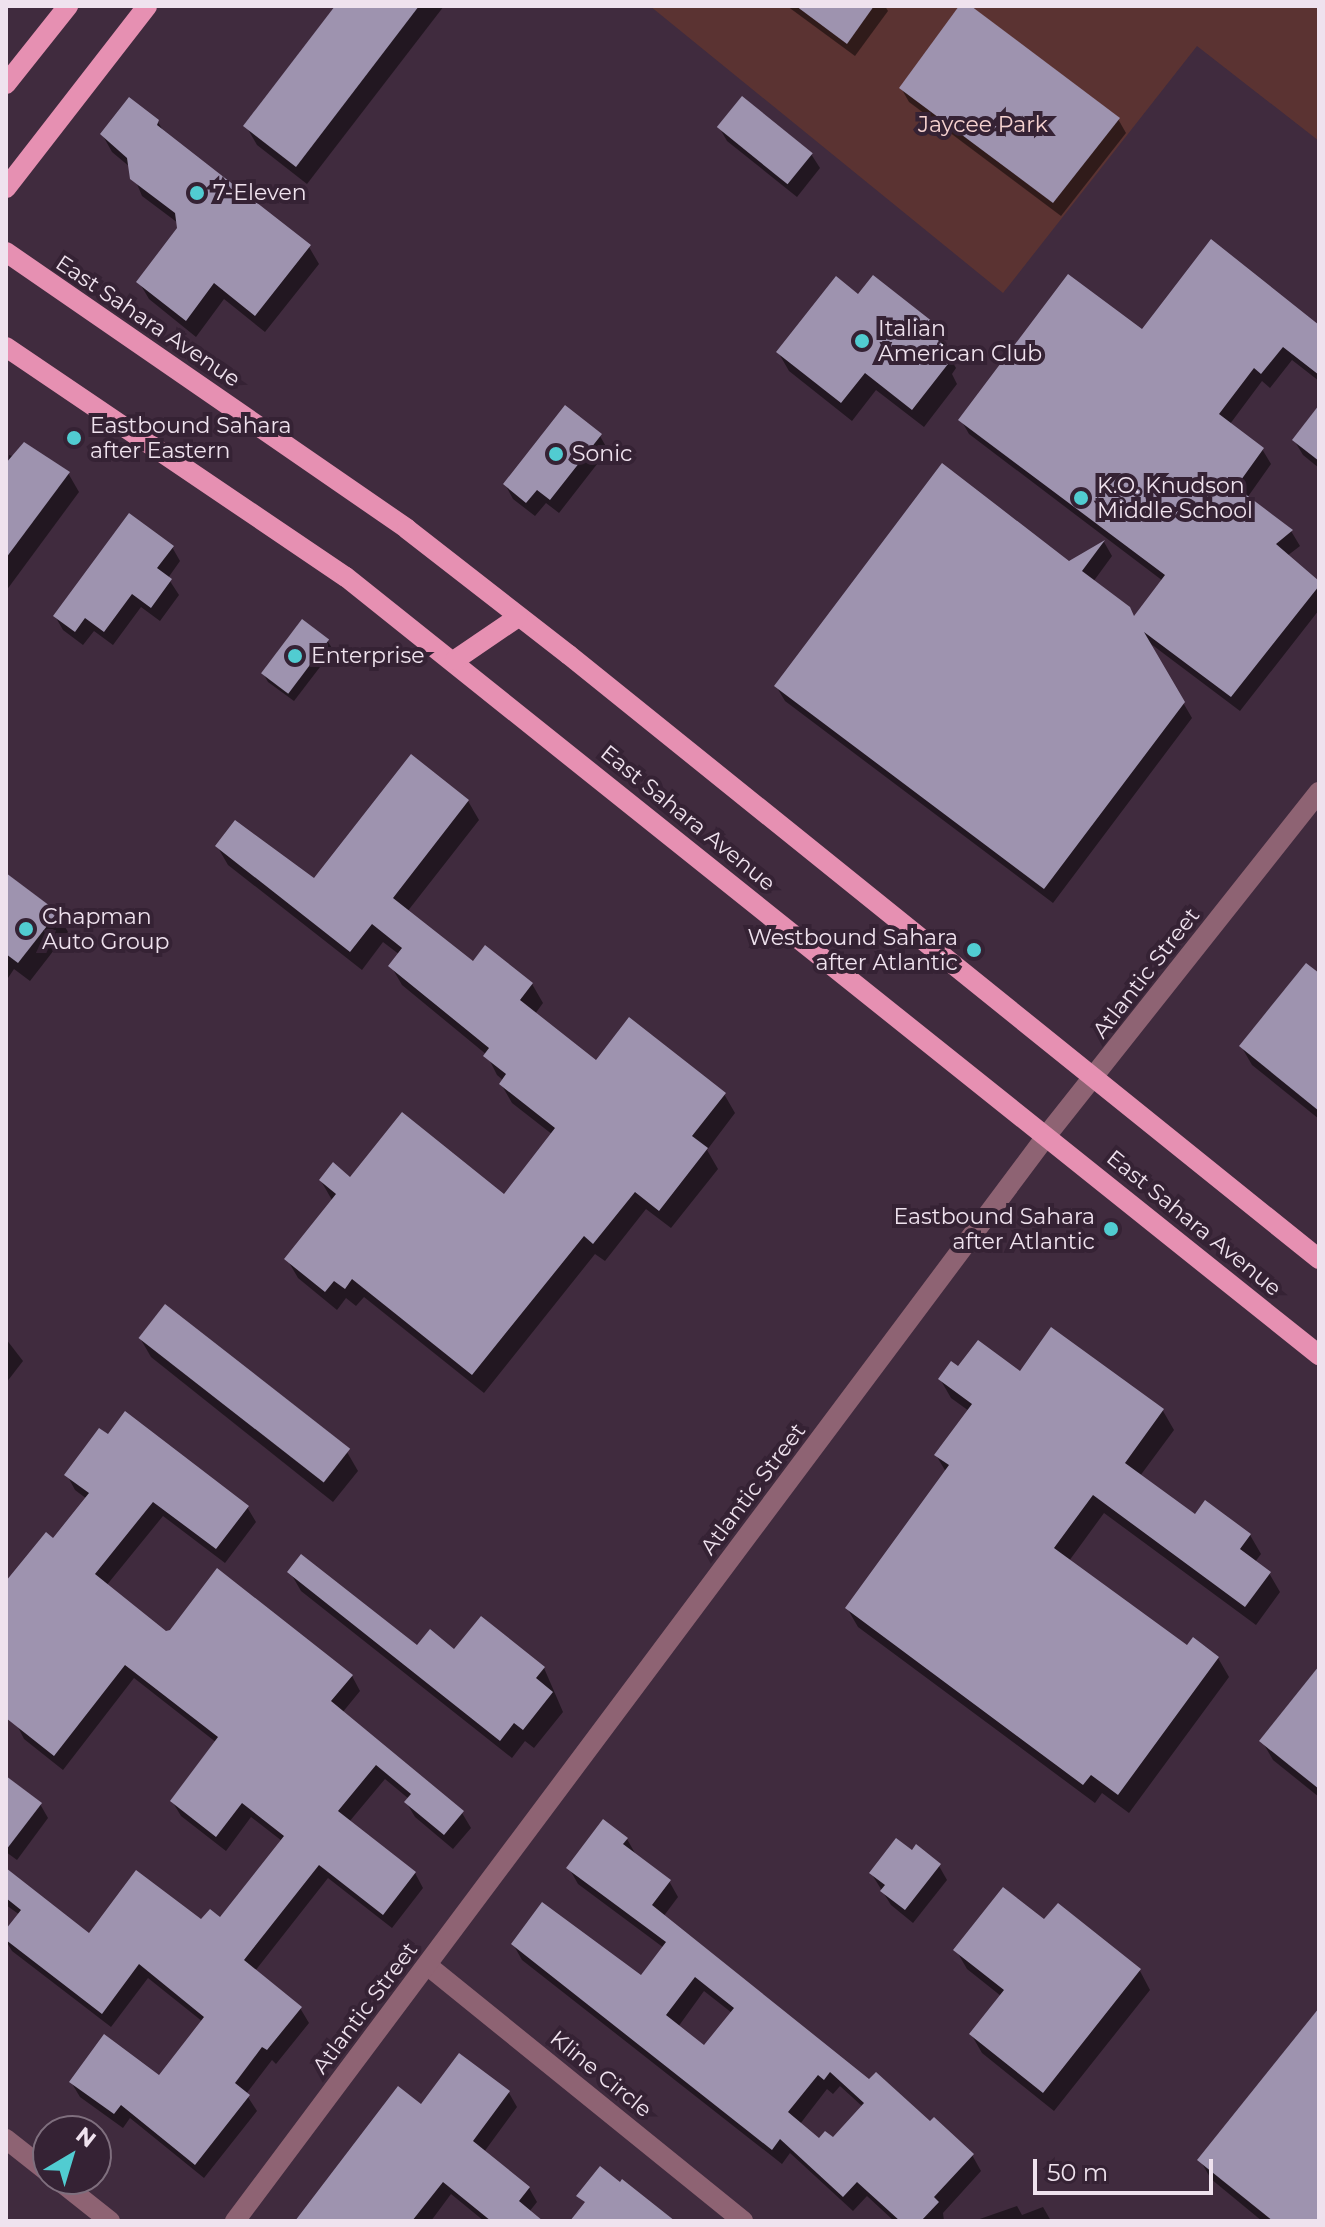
<!DOCTYPE html>
<style>
body{margin:0}
#map{position:relative;width:1325px;height:2227px;overflow:hidden;background:#402b3e;font-family:Montserrat,sans-serif}
div>[style]{position:absolute}
[style*='--x']{left:calc(var(--x)*1px);top:calc(var(--y)*1px);width:calc(var(--w)*1px);rotate:calc(var(--a)*1deg)}
.green>*{inset:0;background:#5b3332}
.shadow>*{inset:0;background:#0007}
.building>*{inset:0;background:#9e93af;transform-origin:0 0}
.minor>*{height:20px;margin:-10px;padding:0 10px;transform-origin:10px;border-radius:10px;background:#8e6373}
.major>*{height:20px;margin:-10px;padding:0 10px;transform-origin:10px;border-radius:10px;background:#e690b2}
.dots>*{width:22px;height:22px;translate:-50% -50%;box-sizing:border-box;border:4px solid #352234;border-radius:50%}
span{translate:-50% -50%;white-space:nowrap;text-align:center;line-height:1.15;-webkit-text-stroke:8px #352234;paint-order:stroke}
.park-label{font-size:22px;color:#f6d2d0}
.poi-label{font-size:22px;color:#efe2ee}
.left{translate:0 -50%;text-align:left}
.right{translate:-100% -50%;text-align:right}
.street-label{font-size:22px;color:#efe2ee}
.frame{position:absolute;inset:0;border:8px solid #efe2ee;pointer-events:none}
.north{position:absolute;left:32px;top:2115px;width:80px;height:80px;box-sizing:border-box;background:#352234;border:2px solid #7f6f7e;border-radius:50%;rotate:38deg;font-size:22px;font-weight:700;line-height:32px;text-align:center;color:#efe2ee}
.north::after{content:'';display:block;margin:auto;width:28px;height:36px;background:#51ccd1;clip-path:polygon(50% 0,100% 100%,50% 72%,0 100%)}
.scale{position:absolute;left:1033px;top:2159px;width:180px;height:36px;box-sizing:border-box;border:4px solid #efe2ee;border-top:0;padding-left:10px;font-size:24px;line-height:28px;white-space:nowrap;color:#efe2ee;-webkit-text-stroke:6px #352234;paint-order:stroke}
</style>
<div id="map">
<div class="green">
<i style="clip-path:polygon(650px 6px,1319px 6px,1319px 141px,1197px 46px,1003px 293px)"></i>
</div>
<div class="shadow">
<i style="clip-path:polygon(338px 6px,444px 6px,307px 184px,257px 145px,246px 126px)"></i>
<i style="clip-path:polygon(787px 6px,885px 6px,888px 11px,855px 56px)"></i>
<i style="clip-path:polygon(961px 6px,967px 6px,1118px 119px,1126px 133px,1061px 216px,909px 102px,901px 88px)"></i>
<i style="clip-path:polygon(158px 122px,165px 134px,309px 247px,319px 264px,265px 332px,224px 299px,196px 337px,149px 299px,139px 282px,179px 229px,178px 223px,142px 196px,130px 167px,112px 152px,102px 134px)"></i>
<i style="clip-path:polygon(719px 127px,811px 154px,820px 168px,797px 197px,727px 141px)"></i>
<i style="clip-path:polygon(858px 296px,936px 327px,947px 346px,945px 349px,956px 368px,952px 374px,957px 384px,924px 427px,876px 390px,852px 421px,789px 371px,778px 352px)"></i>
<i style="clip-path:polygon(1319px 327px,1319px 381px,1292px 360px,1270px 388px,1262px 381px,1230px 424px,1262px 449px,1271px 464px,1247px 498px,1291px 531px,1300px 546px,1287px 556px,1319px 584px,1319px 610px,1240px 711px,1147px 641px,1192px 718px,1053px 903px,785px 701px,776px 686px,1069px 563px,1104px 542px,1112px 556px,1093px 582px,1134px 619px,1163px 581px,969px 434px,961px 420px,1142px 332px)"></i>
<i style="clip-path:polygon(1319px 409px,1319px 468px,1303px 455px,1294px 440px)"></i>
<i style="clip-path:polygon(600px 436px,608px 450px,559px 513px,546px 503px,535px 516px,513px 499px,505px 484px)"></i>
<i style="clip-path:polygon(9px 455px,68px 473px,79px 492px,6px 591px)"></i>
<i style="clip-path:polygon(172px 547px,180px 561px,168px 578px,179px 595px,160px 621px,141px 607px,113px 645px,94px 631px,83px 645px,63px 630px,55px 616px)"></i>
<i style="clip-path:polygon(327px 640px,333px 650px,294px 701px,268px 682px,263px 673px)"></i>
<i style="clip-path:polygon(468px 801px,479px 820px,407px 912px,473px 963px,532px 984px,543px 1003px,535px 1014px,597px 1062px,724px 1094px,735px 1113px,707px 1150px,718px 1169px,671px 1228px,646px 1209px,605px 1261px,595px 1254px,484px 1393px,364px 1297px,356px 1306px,346px 1298px,337px 1310px,298px 1278px,287px 1259px,332px 1200px,321px 1181px,351px 1180px,504px 1196px,553px 1135px,512px 1103px,501px 1084px,504px 1081px,497px 1075px,487px 1055px,402px 985px,391px 966px,400px 955px,383px 942px,362px 970px,228px 865px,217px 846px,314px 880px)"></i>
<i style="clip-path:polygon(6px 875px,57px 913px,68px 932px,30px 981px,14px 969px,6px 981px)"></i>
<i style="clip-path:polygon(1319px 976px,1319px 1119px,1252px 1065px,1241px 1046px)"></i>
<i style="clip-path:polygon(1052px 1330px,1163px 1411px,1174px 1430px,1140px 1476px,1195px 1516px,1250px 1535px,1261px 1554px,1255px 1562px,1269px 1573px,1280px 1592px,1256px 1625px,1104px 1513px,1069px 1561px,1188px 1648px,1218px 1658px,1229px 1677px,1129px 1813px,1102px 1793px,1095px 1803px,858px 1627px,847px 1608px,946px 1472px,936px 1455px,969px 1411px,951px 1398px,940px 1379px,959px 1369px,1020px 1373px)"></i>
<i style="clip-path:polygon(140px 1338px,347px 1452px,358px 1471px,333px 1502px,151px 1357px)"></i>
<i style="clip-path:polygon(6px 1339px,23px 1361px,6px 1383px)"></i>
<i style="clip-path:polygon(67px 1475px,247px 1507px,256px 1522px,225px 1563px,163px 1516px,106px 1586px,165px 1633px,352px 1676px,360px 1691px,342px 1713px,462px 1813px,471px 1828px,453px 1849px,415px 1817px,406px 1802px,409px 1799px,385px 1779px,349px 1822px,415px 1873px,423px 1888px,392px 1928px,328px 1878px,255px 1971px,300px 2008px,309px 2023px,276px 2064px,272px 2060px,246px 2094px,257px 2111px,204px 2178px,130px 2118px,123px 2128px,80px 2097px,71px 2082px,160px 2078px,203px 2022px,148px 1978px,111px 2027px,12px 1951px,6px 1941px,6px 1932px,20px 1915px,6px 1905px,6px 1871px,89px 1936px,220px 1920px,282px 1841px,251px 1817px,226px 1851px,181px 1816px,172px 1801px,217px 1743px,134px 1678px,63px 1770px,24px 1739px,6px 1703px,6px 1585px,54px 1541px,87px 1499px,75px 1490px)"></i>
<i style="clip-path:polygon(290px 1572px,417px 1648px,544px 1668px,563px 1712px,534px 1748px,525px 1741px,512px 1758px,301px 1591px)"></i>
<i style="clip-path:polygon(1319px 1669px,1319px 1797px,1273px 1760px,1262px 1741px)"></i>
<i style="clip-path:polygon(6px 1778px,40px 1804px,48px 1818px,17px 1860px,6px 1852px)"></i>
<i style="clip-path:polygon(evenodd,627px 1839px,636px 1855px,669px 1881px,678px 1897px,663px 1917px,869px 2082px,972px 2155px,981px 2171px,943px 2213px,944px 2221px,894px 2221px,867px 2196px,853px 2211px,790px 2153px,782px 2164px,522px 1960px,513px 1944px,642px 1978px,664px 1948px,578px 1884px,569px 1868px,627px 1839px,704px 1991px,732px 2013px,705px 2048px,678px 2027px,704px 1991px,627px 1839px,840px 2086px,863px 2107px,833px 2140px,819px 2140px,800px 2124px,827px 2089px,833px 2094px,840px 2086px)"></i>
<i style="clip-path:polygon(912px 1853px,939px 1866px,947px 1880px,913px 1923px,891px 1905px,871px 1873px)"></i>
<i style="clip-path:polygon(1045px 1922px,1140px 1971px,1150px 1990px,1054px 2111px,982px 2053px,971px 2034px,1001px 1996px,967px 1969px,956px 1950px)"></i>
<i style="clip-path:polygon(1319px 2011px,1319px 2221px,1262px 2221px,1211px 2179px,1200px 2160px)"></i>
<i style="clip-path:polygon(459px 2055px,509px 2093px,517px 2107px,484px 2152px,529px 2188px,537px 2202px,529px 2212px,534px 2221px,484px 2221px,451px 2194px,431px 2221px,298px 2221px,422px 2106px)"></i>
<i style="clip-path:polygon(1017px 2206px,1022px 2215px,1043px 2207px,1051px 2221px,974px 2221px)"></i>
</div>
<div class="building">
<i style="clip-path:polygon(335px 6px,419px 6px,296px 167px,243px 126px)"></i>
<i style="clip-path:polygon(796px 6px,874px 6px,847px 44px)"></i>
<i style="clip-path:polygon(959px 6px,971px 6px,1120px 118px,1053px 203px,899px 88px)"></i>
<i style="left:742px;top:96px;width:91px;height:40px;rotate:39deg"></i>
<i style="clip-path:polygon(129px 97px,159px 120px,157px 125px,311px 245px,255px 316px,214px 283px,186px 321px,136px 282px,177px 228px,175px 213px,130px 179px,127px 158px,100px 134px)"></i>
<i style="clip-path:polygon(1211px 239px,1319px 325px,1319px 375px,1283px 347px,1261px 374px,1254px 368px,1219px 414px,1264px 448px,1236px 487px,1293px 530px,1276px 544px,1319px 581px,1319px 586px,1231px 697px,1144px 632px,1185px 702px,1044px 889px,774px 686px,942px 463px,1069px 561px,1105px 540px,1082px 571px,1130px 607px,1134px 616px,1165px 575px,958px 420px,1068px 274px,1142px 329px)"></i>
<i style="clip-path:polygon(873px 275px,938px 326px,931px 334px,947px 348px,940px 357px,948px 364px,912px 410px,865px 373px,841px 403px,776px 352px,836px 276px,858px 294px)"></i>
<i style="clip-path:polygon(565px 405px,602px 434px,550px 500px,537px 490px,526px 503px,503px 484px)"></i>
<i style="clip-path:polygon(1319px 405px,1319px 461px,1292px 440px)"></i>
<i style="clip-path:polygon(24px 442px,70px 472px,6px 558px,6px 463px)"></i>
<i style="clip-path:polygon(129px 513px,174px 546px,157px 568px,172px 579px,151px 608px,132px 594px,104px 632px,85px 618px,75px 632px,53px 616px)"></i>
<i style="left:302px;top:619px;width:34px;height:68px;rotate:37deg"></i>
<i style="clip-path:polygon(411px 754px,469px 800px,393px 898px,473px 961px,485px 945px,533px 983px,520px 1000px,596px 1060px,629px 1017px,726px 1093px,692px 1136px,708px 1148px,659px 1211px,635px 1192px,593px 1244px,584px 1236px,472px 1375px,352px 1279px,345px 1289px,334px 1281px,325px 1292px,284px 1259px,336px 1194px,319px 1180px,333px 1162px,350px 1177px,402px 1112px,504px 1194px,555px 1128px,499px 1084px,506px 1074px,483px 1056px,489px 1048px,388px 966px,402px 948px,372px 924px,350px 952px,215px 846px,235px 820px,314px 878px)"></i>
<i style="clip-path:polygon(6px 873px,58px 912px,18px 963px,6px 954px)"></i>
<i style="clip-path:polygon(1306px 963px,1319px 973px,1319px 1111px,1239px 1046px)"></i>
<i style="left:165px;top:1304px;width:235px;height:43px;rotate:38deg"></i>
<i style="clip-path:polygon(1051px 1327px,1164px 1409px,1125px 1463px,1195px 1514px,1205px 1500px,1251px 1534px,1240px 1549px,1271px 1572px,1245px 1607px,1093px 1495px,1054px 1548px,1187px 1645px,1193px 1637px,1219px 1657px,1118px 1795px,1091px 1775px,1083px 1785px,845px 1608px,949px 1465px,934px 1455px,972px 1404px,938px 1379px,951px 1361px,958px 1366px,978px 1340px,1020px 1371px)"></i>
<i style="clip-path:polygon(125px 1411px,249px 1506px,216px 1549px,153px 1502px,95px 1574px,166px 1631px,170px 1630px,217px 1568px,353px 1675px,331px 1701px,464px 1811px,444px 1835px,404px 1802px,411px 1794px,376px 1765px,338px 1811px,416px 1872px,383px 1915px,319px 1865px,244px 1960px,302px 2007px,267px 2050px,262px 2047px,235px 2083px,250px 2095px,195px 2165px,121px 2105px,114px 2114px,69px 2082px,104px 2034px,159px 2075px,204px 2017px,139px 1964px,102px 2014px,6px 1940px,6px 1929px,21px 1910px,6px 1898px,6px 1868px,89px 1933px,136px 1870px,201px 1919px,210px 1909px,220px 1917px,284px 1836px,242px 1803px,216px 1837px,170px 1801px,218px 1737px,125px 1665px,54px 1756px,6px 1718px,6px 1581px,46px 1532px,53px 1538px,89px 1493px,64px 1475px,99px 1428px,108px 1434px)"></i>
<i style="clip-path:polygon(301px 1554px,417px 1645px,430px 1629px,454px 1649px,481px 1616px,545px 1667px,536px 1678px,553px 1692px,523px 1730px,514px 1723px,500px 1741px,287px 1572px)"></i>
<i style="clip-path:polygon(1319px 1666px,1319px 1789px,1259px 1741px)"></i>
<i style="clip-path:polygon(6px 1776px,42px 1803px,6px 1850px)"></i>
<i style="clip-path:polygon(evenodd,603px 1819px,628px 1838px,623px 1844px,671px 1880px,652px 1905px,869px 2079px,876px 2072px,930px 2121px,934px 2117px,974px 2154px,934px 2197px,939px 2202px,921px 2221px,900px 2221px,857px 2182px,843px 2197px,780px 2139px,772px 2150px,511px 1944px,542px 1902px,641px 1975px,666px 1942px,566px 1868px,603px 1819px,695px 1977px,734px 2008px,704px 2045px,666px 2015px,695px 1977px,603px 1819px,830px 2072px,864px 2103px,833px 2137px,825px 2131px,819px 2138px,788px 2112px,818px 2075px,824px 2080px,830px 2072px)"></i>
<i style="clip-path:polygon(896px 1838px,912px 1850px,916px 1844px,941px 1864px,905px 1910px,880px 1891px,885px 1885px,869px 1873px)"></i>
<i style="clip-path:polygon(1003px 1887px,1044px 1919px,1058px 1903px,1141px 1969px,1043px 2093px,969px 2034px,1004px 1990px,953px 1950px)"></i>
<i style="clip-path:polygon(1319px 2008px,1319px 2221px,1273px 2221px,1197px 2160px)"></i>
<i style="clip-path:polygon(459px 2053px,510px 2091px,473px 2141px,530px 2187px,519px 2201px,543px 2221px,491px 2221px,443px 2182px,412px 2221px,295px 2221px,398px 2086px,421px 2104px)"></i>
<i style="clip-path:polygon(600px 2166px,620px 2182px,622px 2179px,675px 2221px,570px 2221px,585px 2202px,576px 2196px)"></i>
</div>
<div class="minor">
<i style="--x:427;--y:1965;--w:407;--a:39"></i>
<i style="--x:6;--y:2139;--w:53;--a:38.2"></i>
<i style="--x:57;--y:2179;--w:68;--a:38.4"></i>
<i style="--x:235;--y:2221;--w:1356;--a:-53.21"></i>
<i style="--x:1047;--y:1135;--w:438;--a:-51.6"></i>
</div>
<div class="major">
<i style="--x:6;--y:84;--w:100;--a:-51.5"></i>
<i style="--x:6;--y:188;--w:230;--a:-52.2"></i>
<i style="--x:6;--y:252;--w:487;--a:34.6"></i>
<i style="--x:407;--y:529;--w:205;--a:37.9"></i>
<i style="--x:569;--y:655;--w:963;--a:38.85"></i>
<i style="--x:6;--y:347;--w:410;--a:34.1"></i>
<i style="--x:346;--y:577;--w:1246;--a:38.65"></i>
<i style="--x:455;--y:660;--w:76;--a:-34.3"></i>
</div>
<div class="dots">
<i style="left:197px;top:193px;background:#51ccd1"></i>
<i style="left:862px;top:341px;background:#51ccd1"></i>
<i style="left:74px;top:438px;background:#51ccd1"></i>
<i style="left:556px;top:454px;background:#51ccd1"></i>
<i style="left:1081px;top:498px;background:#51ccd1"></i>
<i style="left:295px;top:656px;background:#51ccd1"></i>
<i style="left:26px;top:929px;background:#51ccd1"></i>
<i style="left:974px;top:950px;background:#51ccd1"></i>
<i style="left:1111px;top:1229px;background:#51ccd1"></i>
</div>
<div class="park-label">
<span style="left:983px;top:125px">Jaycee Park</span>
</div>
<div class="poi-label">
<span class="left" style="left:213px;top:193px">7-Eleven</span>
<span class="left" style="left:878px;top:341px">Italian<br>American Club</span>
<span class="left" style="left:90px;top:438px">Eastbound Sahara<br>after Eastern</span>
<span class="left" style="left:572px;top:454px">Sonic</span>
<span class="left" style="left:1097px;top:498px">K.O. Knudson<br>Middle School</span>
<span class="left" style="left:311px;top:656px">Enterprise</span>
<span class="left" style="left:42px;top:929px">Chapman<br>Auto Group</span>
<span class="right" style="left:958px;top:950px">Westbound Sahara<br>after Atlantic</span>
<span class="right" style="left:1095px;top:1229px">Eastbound Sahara<br>after Atlantic</span>
</div>
<div class="street-label">
<span style="left:148px;top:321px;rotate:34deg">East Sahara Avenue</span>
<span style="left:688px;top:818px;rotate:39deg">East Sahara Avenue</span>
<span style="left:1146px;top:973px;rotate:-52deg">Atlantic Street</span>
<span style="left:1194px;top:1223px;rotate:39deg">East Sahara Avenue</span>
<span style="left:753px;top:1489px;rotate:-53deg">Atlantic Street</span>
<span style="left:365px;top:2008px;rotate:-53deg">Atlantic Street</span>
<span style="left:601px;top:2074px;rotate:39deg">Kline Circle</span>
</div>
<div class="frame"></div>
<div class="north">N</div>
<div class="scale">50 m</div>
</div>
